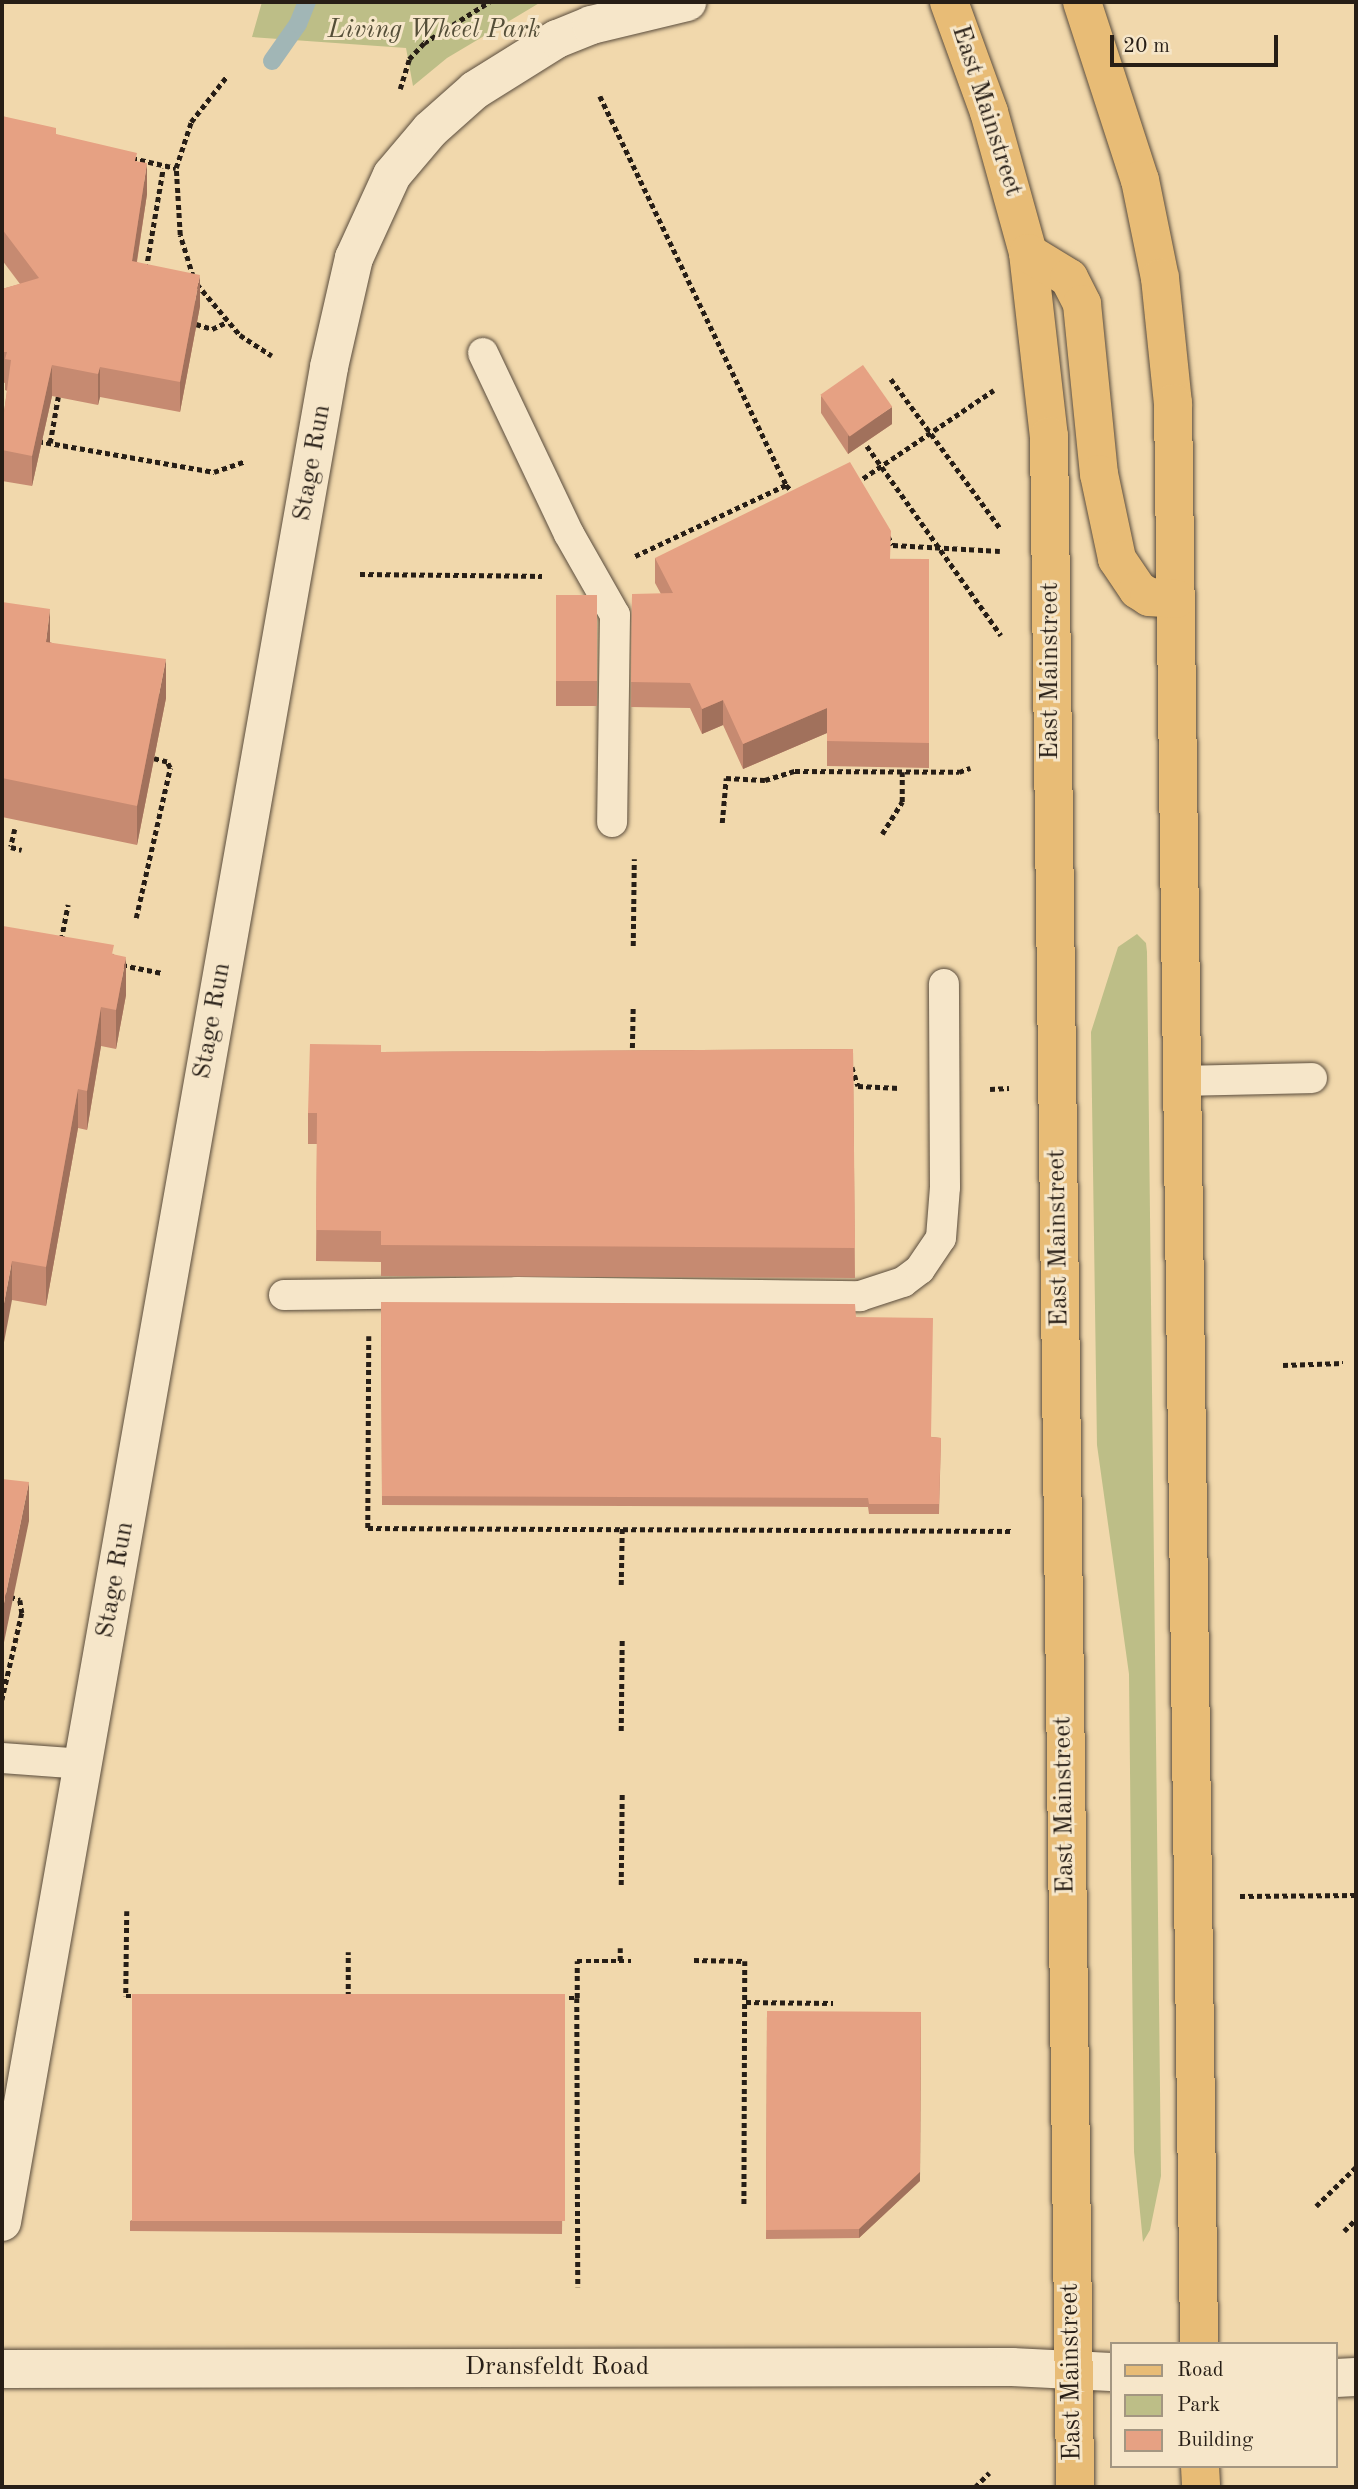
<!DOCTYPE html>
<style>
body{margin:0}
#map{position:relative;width:1358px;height:2489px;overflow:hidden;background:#f1d8ac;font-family:"Old Standard TT",serif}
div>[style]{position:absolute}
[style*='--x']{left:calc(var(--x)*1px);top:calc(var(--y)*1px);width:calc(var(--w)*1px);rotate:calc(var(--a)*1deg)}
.green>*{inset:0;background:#bdbe87}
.stream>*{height:18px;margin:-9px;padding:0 9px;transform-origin:9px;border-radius:9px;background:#a1b6b6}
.path>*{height:4.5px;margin-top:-2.25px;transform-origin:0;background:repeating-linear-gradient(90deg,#271e16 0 5px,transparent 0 8.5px)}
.roads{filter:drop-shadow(0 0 2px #5a4c3c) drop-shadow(0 0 2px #5a4c3c)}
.service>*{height:30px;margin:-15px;padding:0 15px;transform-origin:15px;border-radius:15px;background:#f6e6c9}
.tertiary>*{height:38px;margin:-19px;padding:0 19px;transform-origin:19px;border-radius:19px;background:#f6e6c9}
.primary>*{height:38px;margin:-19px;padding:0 19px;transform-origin:19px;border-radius:19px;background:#e8bc76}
.wall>*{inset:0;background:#c68a71;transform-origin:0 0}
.shaded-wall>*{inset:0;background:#a1715c}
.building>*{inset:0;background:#e6a183;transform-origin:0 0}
span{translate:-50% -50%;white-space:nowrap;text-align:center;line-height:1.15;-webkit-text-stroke:6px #f6e6c9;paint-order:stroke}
.park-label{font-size:26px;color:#544e38;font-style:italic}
.street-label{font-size:26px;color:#271e16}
.frame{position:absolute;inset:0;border:4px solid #271e16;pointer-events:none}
.legend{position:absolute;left:1110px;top:2342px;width:228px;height:126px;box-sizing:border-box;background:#f6e6c9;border:2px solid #a39681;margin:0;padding:9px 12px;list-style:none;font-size:21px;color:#271e16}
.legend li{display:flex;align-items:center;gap:14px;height:35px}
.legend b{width:35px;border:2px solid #a39681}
.scale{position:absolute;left:1110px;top:35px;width:168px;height:32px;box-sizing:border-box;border:4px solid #271e16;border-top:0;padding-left:9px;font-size:21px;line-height:24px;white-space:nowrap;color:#271e16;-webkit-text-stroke:5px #f6e6c9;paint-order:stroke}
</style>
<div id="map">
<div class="green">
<i style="clip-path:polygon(262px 2px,541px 2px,447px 58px,413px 86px,406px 48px,252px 37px)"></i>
<i style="clip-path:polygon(1137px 934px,1146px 943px,1147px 952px,1161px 2176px,1150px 2230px,1143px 2242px,1134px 2152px,1129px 1674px,1097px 1445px,1091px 1032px,1118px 947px)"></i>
</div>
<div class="stream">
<i style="--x:272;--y:61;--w:45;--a:-54.9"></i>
<i style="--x:298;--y:24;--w:24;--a:-68"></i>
</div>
<div class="path">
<i style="--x:400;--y:89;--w:31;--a:-73"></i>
<i style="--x:409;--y:59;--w:22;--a:-47"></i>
<i style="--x:424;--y:43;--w:77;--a:-32.2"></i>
<i style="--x:600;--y:96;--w:431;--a:64.4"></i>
<i style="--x:132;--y:158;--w:45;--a:12.8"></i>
<i style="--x:146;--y:269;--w:102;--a:-80.4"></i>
<i style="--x:193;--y:277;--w:44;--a:-107.2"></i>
<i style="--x:180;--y:235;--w:67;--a:-93.4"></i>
<i style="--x:176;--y:168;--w:48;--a:-71.9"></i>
<i style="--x:191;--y:122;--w:58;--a:-52"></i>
<i style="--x:197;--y:284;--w:67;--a:49.9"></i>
<i style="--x:240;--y:335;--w:38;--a:33"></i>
<i style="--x:196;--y:324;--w:17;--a:17"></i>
<i style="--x:212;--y:329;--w:17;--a:-25"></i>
<i style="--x:891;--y:379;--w:185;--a:53.8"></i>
<i style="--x:38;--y:441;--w:179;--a:10"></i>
<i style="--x:214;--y:472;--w:31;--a:-19"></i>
<i style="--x:50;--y:443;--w:47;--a:-80.1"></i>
<i style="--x:867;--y:446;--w:232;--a:54.7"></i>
<i style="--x:856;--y:483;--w:166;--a:-34"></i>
<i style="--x:888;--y:536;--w:10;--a:61"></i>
<i style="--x:893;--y:545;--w:107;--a:3.2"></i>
<i style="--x:635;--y:556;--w:167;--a:-25.2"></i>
<i style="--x:786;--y:485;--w:14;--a:45"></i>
<i style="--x:360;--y:574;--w:182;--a:0.6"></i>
<i style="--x:722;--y:823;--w:45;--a:-84.9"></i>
<i style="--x:726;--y:778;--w:39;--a:3"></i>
<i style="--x:765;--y:780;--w:31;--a:-17"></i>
<i style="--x:795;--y:771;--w:164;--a:0.3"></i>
<i style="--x:959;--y:772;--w:12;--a:-20"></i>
<i style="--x:15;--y:829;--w:18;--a:103"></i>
<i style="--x:11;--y:847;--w:11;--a:15"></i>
<i style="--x:882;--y:834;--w:38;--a:-58"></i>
<i style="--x:902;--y:802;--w:30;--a:-90"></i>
<i style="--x:136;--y:918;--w:154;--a:-77.2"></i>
<i style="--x:170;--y:768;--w:7;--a:-117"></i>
<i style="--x:167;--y:762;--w:16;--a:-166"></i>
<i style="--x:61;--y:940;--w:36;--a:-79"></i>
<i style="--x:633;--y:946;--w:87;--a:-89.3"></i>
<i style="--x:122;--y:965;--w:41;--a:11.3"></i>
<i style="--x:632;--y:1056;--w:51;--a:-88.9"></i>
<i style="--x:852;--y:1067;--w:20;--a:72"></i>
<i style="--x:858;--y:1086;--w:42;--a:2.7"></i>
<i style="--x:990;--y:1089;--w:19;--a:-3"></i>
<i style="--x:369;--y:1336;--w:192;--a:90.3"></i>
<i style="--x:368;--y:1528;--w:646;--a:0.27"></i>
<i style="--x:1283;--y:1365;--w:60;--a:-1.9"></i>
<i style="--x:621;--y:1585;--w:58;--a:-89"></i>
<i style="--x:2;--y:1594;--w:19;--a:18"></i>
<i style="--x:20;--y:1600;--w:13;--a:81"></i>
<i style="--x:22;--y:1613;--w:89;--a:102.9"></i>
<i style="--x:621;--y:1731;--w:93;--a:-89.4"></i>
<i style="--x:621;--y:1885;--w:91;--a:-89.4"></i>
<i style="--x:1240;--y:1896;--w:116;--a:-0.5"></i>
<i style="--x:127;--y:1911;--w:85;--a:90.7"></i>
<i style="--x:126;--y:1996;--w:12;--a:0"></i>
<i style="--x:694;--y:1960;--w:51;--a:1.1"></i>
<i style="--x:745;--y:1961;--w:246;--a:90.2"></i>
<i style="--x:620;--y:1961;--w:13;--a:-90"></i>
<i style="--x:348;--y:1997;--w:45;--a:-90"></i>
<i style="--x:560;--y:1998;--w:17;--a:0"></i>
<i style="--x:577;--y:1998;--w:289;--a:89.8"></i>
<i style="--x:577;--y:1998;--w:37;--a:-90"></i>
<i style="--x:577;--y:1961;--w:54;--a:0"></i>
<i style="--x:746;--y:2002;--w:87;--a:0.7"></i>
<i style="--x:1316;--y:2206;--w:56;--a:-44.3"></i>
<i style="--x:1344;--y:2231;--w:17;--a:-45"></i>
<i style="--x:975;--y:2487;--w:20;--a:-45"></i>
</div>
<div class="roads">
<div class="service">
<i style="--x:483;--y:353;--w:200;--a:64.6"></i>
<i style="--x:569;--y:534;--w:93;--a:60.4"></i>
<i style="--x:615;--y:615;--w:207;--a:90.8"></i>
<i style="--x:1183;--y:1081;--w:129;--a:-1.3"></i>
<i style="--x:284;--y:1295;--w:233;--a:-0.7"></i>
<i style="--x:517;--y:1292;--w:343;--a:0.7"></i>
<i style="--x:860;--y:1296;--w:45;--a:-18"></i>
<i style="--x:903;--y:1282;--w:21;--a:-37"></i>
<i style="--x:920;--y:1269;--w:37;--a:-56"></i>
<i style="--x:941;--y:1238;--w:51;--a:-85.5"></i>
<i style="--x:945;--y:1187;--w:203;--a:-90.3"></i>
<i style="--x:2;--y:1758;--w:82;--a:4.2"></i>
</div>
<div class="tertiary">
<i style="--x:2;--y:2222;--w:1884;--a:-80"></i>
<i style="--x:329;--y:367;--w:112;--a:-77.1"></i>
<i style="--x:354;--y:258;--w:91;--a:-65.4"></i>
<i style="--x:392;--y:175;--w:59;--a:-49.8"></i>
<i style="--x:430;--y:130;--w:60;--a:-41.6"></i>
<i style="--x:475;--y:90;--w:97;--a:-31.9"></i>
<i style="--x:557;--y:39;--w:37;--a:-22"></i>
<i style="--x:591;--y:25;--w:99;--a:-13.5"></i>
<i style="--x:2;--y:2369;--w:1010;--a:-0.11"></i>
<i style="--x:1012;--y:2367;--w:99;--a:2.9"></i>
<i style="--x:1335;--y:2378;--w:21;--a:-3"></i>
</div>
<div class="primary">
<i style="--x:949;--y:2;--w:117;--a:70"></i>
<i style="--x:989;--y:112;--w:146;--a:74.5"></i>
<i style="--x:1028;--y:253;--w:184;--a:83.5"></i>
<i style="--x:1049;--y:436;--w:2051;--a:89.27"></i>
<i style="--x:1082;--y:2;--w:187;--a:72"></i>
<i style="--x:1140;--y:180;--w:100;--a:78.5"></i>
<i style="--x:1160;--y:278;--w:126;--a:84.1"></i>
<i style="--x:1173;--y:403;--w:1941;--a:89.23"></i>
<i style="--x:1028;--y:253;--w:48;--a:31.4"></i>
<i style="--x:1069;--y:278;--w:29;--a:63"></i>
<i style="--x:1082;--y:304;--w:171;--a:84.3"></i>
<i style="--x:1099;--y:474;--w:87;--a:78"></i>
<i style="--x:1117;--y:559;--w:37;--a:56"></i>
<i style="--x:1138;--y:590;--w:13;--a:32"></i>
<i style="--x:1149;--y:597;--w:27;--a:4"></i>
<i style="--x:1200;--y:2466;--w:21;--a:87"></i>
</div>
</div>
<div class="wall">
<i style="clip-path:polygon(2px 116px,137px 162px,147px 194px,137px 262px,200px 306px,180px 412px,100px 397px,98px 405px,52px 396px,32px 486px,2px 481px,2px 427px,7px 391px,5px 390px,5px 383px,2px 382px,2px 289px,20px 284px,2px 260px)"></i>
<i style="clip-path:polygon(821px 396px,892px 424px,848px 454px,821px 413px)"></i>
<i style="clip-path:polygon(655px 558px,929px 559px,929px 768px,827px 766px,827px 733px,743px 769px,723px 725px,702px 734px,690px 708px,631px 707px,632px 594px,661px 594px,655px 583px)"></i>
<i style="left:556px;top:595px;width:41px;height:111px"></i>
<i style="clip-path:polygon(2px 602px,50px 642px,166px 698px,137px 845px,2px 817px)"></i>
<i style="clip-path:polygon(2px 936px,114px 954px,126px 995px,116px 1049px,101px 1046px,87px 1130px,78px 1128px,46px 1306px,12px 1300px)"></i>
<i style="clip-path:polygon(853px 1049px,855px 1278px,381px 1276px,381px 1262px,316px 1261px,317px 1144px,308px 1144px,308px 1113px,381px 1052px)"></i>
<i style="clip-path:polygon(381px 1302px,932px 1437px,941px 1438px,939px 1514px,869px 1514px,868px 1507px,382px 1505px)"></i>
<i style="clip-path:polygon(565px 1997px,562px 2234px,130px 2231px,130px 2221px)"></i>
<i style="clip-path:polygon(767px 2011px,920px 2181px,859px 2238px,766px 2239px)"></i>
</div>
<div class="shaded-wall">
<i style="clip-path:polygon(147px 163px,147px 194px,132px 292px,132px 261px)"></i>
<i style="clip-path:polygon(200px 275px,200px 306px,180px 412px,180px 382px)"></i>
<i style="clip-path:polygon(52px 365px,52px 396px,32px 486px,32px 456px)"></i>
<i style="clip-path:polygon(100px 367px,100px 397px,98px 405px,98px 374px)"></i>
<i style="clip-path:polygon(892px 407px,892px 424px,848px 454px,848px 436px)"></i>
<i style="clip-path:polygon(50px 609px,50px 647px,46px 642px)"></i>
<i style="clip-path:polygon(166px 659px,166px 698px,137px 845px,137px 806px)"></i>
<i style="clip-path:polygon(723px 700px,723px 725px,702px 734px,702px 709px)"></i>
<i style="clip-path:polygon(827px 708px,827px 733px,743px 769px,743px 744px)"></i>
<i style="clip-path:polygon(126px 957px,126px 995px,116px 1049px,116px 1010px)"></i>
<i style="clip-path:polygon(101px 1007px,101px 1046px,87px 1130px,87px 1091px)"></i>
<i style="clip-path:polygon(78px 1089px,78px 1128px,46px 1306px,46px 1267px)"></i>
<i style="clip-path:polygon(12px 1261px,12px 1300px,2px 1353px,2px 1314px)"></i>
<i style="clip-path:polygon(29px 1482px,29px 1521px,2px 1652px,2px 1613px)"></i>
<i style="clip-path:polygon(921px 2012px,920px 2181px,859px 2238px,859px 2229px)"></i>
</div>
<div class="building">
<i style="clip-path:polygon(2px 116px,56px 128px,56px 134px,137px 153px,135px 161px,147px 163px,132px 261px,200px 275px,180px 382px,100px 367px,98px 374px,52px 365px,32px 456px,2px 450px,2px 427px,11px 360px,5px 359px,7px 352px,2px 352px,2px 289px,39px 278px,2px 229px)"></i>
<i style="left:863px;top:365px;width:51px;height:52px;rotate:55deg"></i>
<i style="clip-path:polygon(850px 462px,891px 531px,890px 559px,929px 559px,929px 743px,827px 741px,827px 708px,743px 744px,723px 700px,702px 709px,690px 683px,631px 682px,632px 594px,673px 593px,655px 558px)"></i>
<i style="left:556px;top:595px;width:41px;height:86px"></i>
<i style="clip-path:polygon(2px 602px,50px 609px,46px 642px,166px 659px,137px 806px,2px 778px)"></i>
<i style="clip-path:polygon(3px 926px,114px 945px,112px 954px,126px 957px,116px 1010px,101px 1007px,87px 1091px,78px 1089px,46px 1267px,12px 1261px,2px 1314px,2px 936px)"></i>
<i style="clip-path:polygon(310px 1044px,381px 1045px,381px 1052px,853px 1049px,855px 1248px,381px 1245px,381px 1231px,316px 1230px,317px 1113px,308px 1113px)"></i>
<i style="clip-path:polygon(381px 1302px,855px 1304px,856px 1317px,933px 1318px,931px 1437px,941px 1438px,939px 1504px,869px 1504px,868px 1498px,382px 1496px)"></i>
<i style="clip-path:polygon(2px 1479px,29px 1482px,2px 1613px)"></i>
<i style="left:132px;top:1994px;width:433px;height:227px"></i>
<i style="clip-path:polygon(767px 2011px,921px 2012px,920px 2172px,859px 2229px,766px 2230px)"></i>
</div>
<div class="park-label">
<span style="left:434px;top:31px">Living Wheel Park</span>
</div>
<div class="street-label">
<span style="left:986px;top:111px;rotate:72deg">East Mainstreet</span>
<span style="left:313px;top:463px;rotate:-80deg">Stage Run</span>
<span style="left:1051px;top:671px;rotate:-90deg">East Mainstreet</span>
<span style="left:213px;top:1021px;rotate:-80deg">Stage Run</span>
<span style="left:1059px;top:1238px;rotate:-91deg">East Mainstreet</span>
<span style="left:116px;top:1580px;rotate:-80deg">Stage Run</span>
<span style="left:1065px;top:1805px;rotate:-91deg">East Mainstreet</span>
<span style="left:557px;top:2368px">Dransfeldt Road</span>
<span style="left:1072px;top:2372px;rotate:-91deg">East Mainstreet</span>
</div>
<div class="frame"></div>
<ul class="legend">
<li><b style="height:9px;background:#e8bc76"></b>Road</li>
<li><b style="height:19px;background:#bdbe87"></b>Park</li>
<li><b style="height:19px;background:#e6a183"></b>Building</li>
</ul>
<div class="scale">20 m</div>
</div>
